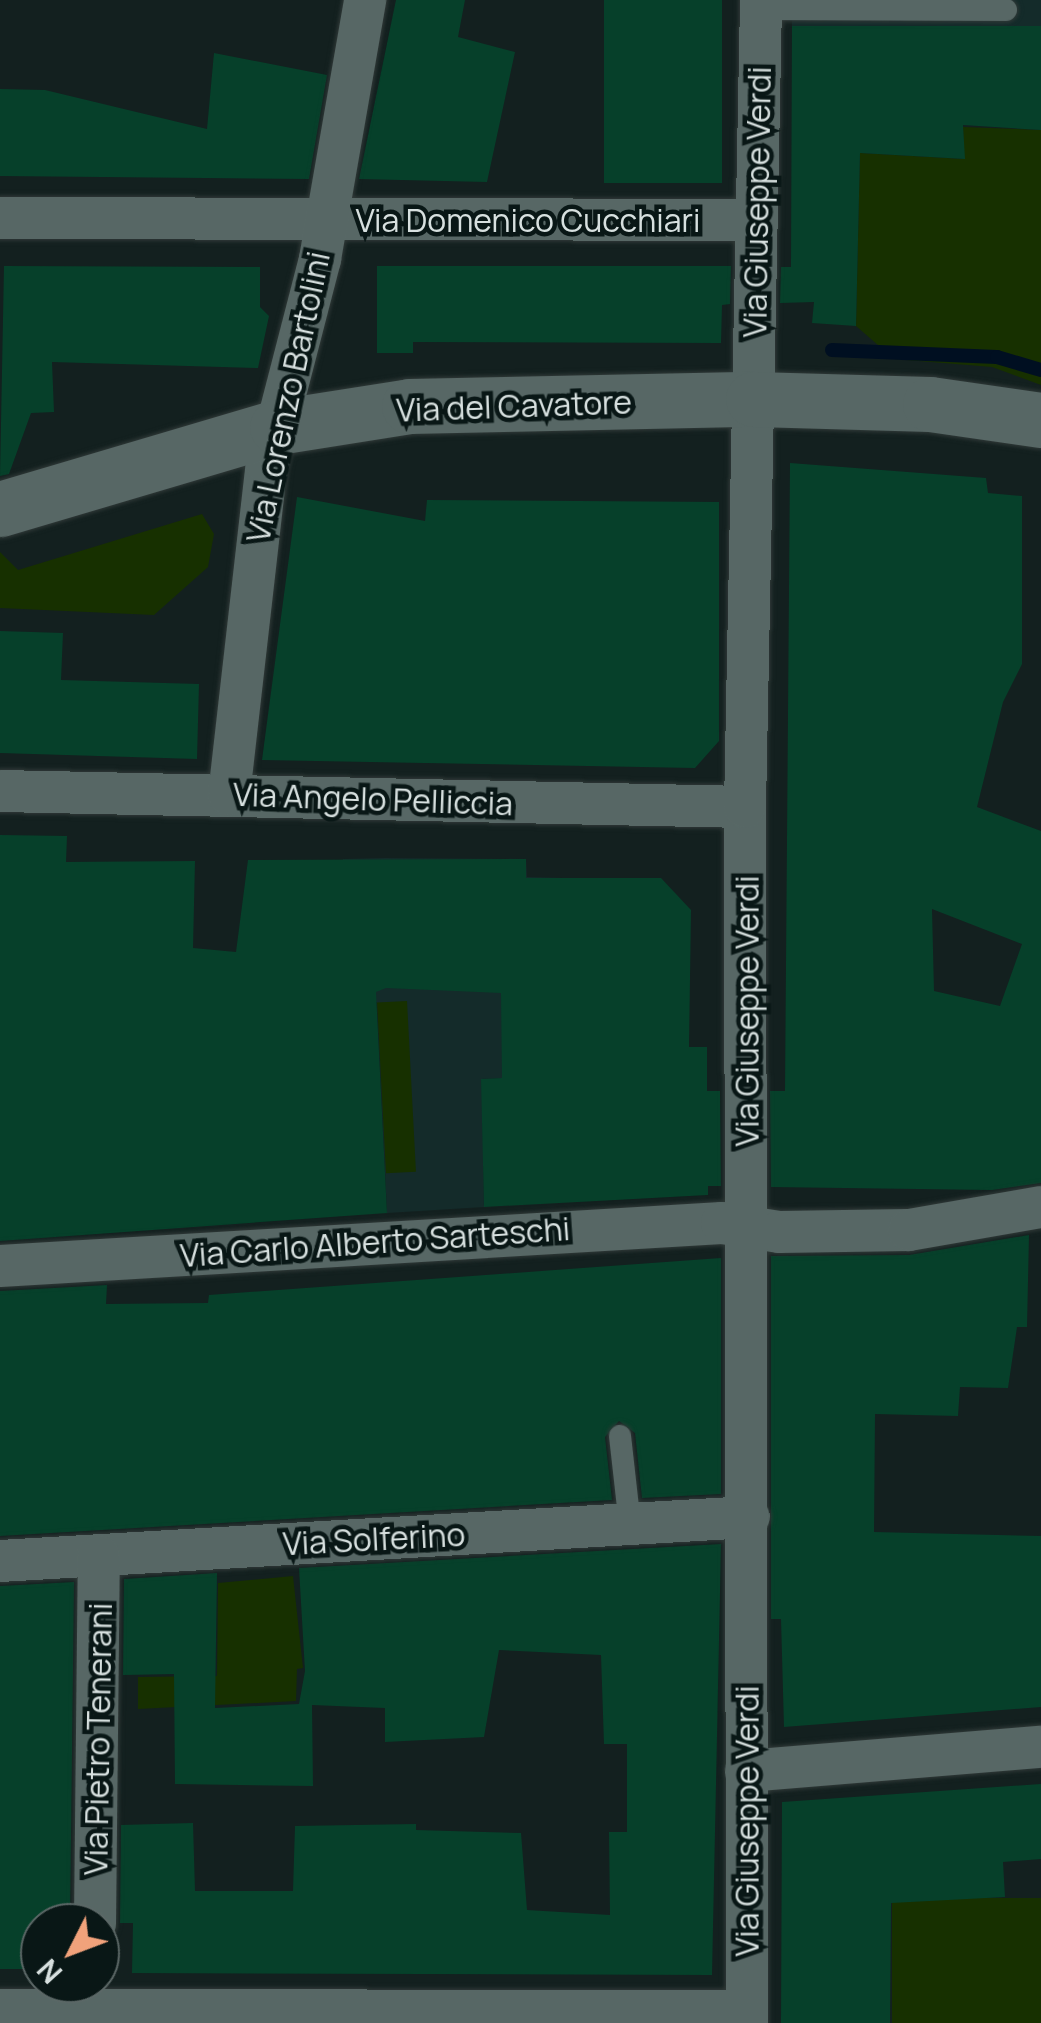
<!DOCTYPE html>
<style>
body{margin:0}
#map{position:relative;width:1041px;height:2023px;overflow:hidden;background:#13201f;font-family:Manrope,sans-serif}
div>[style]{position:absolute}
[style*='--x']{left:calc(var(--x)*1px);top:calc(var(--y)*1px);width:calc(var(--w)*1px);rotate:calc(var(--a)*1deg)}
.built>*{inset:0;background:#142b2a;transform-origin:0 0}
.green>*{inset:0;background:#173000;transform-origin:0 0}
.stream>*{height:14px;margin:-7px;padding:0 7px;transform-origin:7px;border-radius:7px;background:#000f21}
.building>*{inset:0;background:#06402a;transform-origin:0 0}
.roads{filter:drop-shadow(0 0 2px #303938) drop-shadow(0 0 2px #303938)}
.lane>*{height:22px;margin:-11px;padding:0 11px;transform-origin:11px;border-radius:11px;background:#576765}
.street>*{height:42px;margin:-21px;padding:0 21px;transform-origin:21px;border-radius:21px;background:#576765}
.secondary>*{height:55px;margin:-27.5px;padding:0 27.5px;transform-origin:27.5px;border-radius:27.5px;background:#576765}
span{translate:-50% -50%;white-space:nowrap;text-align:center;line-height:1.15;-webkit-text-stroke:9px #091716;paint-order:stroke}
.street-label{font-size:32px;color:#d7e0df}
.north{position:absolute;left:20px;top:1903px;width:100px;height:100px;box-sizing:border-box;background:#091716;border:2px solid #5b6766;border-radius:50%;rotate:228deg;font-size:28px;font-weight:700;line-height:40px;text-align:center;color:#d7e0df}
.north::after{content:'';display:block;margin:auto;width:35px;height:45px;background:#f1a27b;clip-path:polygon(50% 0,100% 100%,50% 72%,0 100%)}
</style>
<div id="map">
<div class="built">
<i style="left:792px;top:0;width:249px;height:26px"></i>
<i style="clip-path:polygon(385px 858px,526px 859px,527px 877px,563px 878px,561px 985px,502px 1078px,482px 1079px,484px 1207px,387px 1213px,377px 1002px,344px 1003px,343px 859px)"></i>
</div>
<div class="green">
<i style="clip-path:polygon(963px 127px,1041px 130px,1041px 385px,992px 367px,894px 359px,856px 326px,860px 153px,964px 159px)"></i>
<i style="clip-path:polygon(202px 514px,214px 534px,208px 567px,154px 615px,0 608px,0 552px,18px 570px)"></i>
<i style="left:407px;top:1001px;width:171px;height:30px;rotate:87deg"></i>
<i style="clip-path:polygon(293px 1576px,303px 1668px,297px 1669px,296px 1701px,138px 1709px,138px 1677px,217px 1676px,218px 1583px)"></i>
<i style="left:1041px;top:1898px;width:125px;height:149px;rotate:90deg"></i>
</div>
<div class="stream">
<i style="--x:832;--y:350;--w:165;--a:2.4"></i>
<i style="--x:997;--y:357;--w:46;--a:16.5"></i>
</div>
<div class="building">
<i style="clip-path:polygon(396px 0,465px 0,458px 37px,515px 52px,487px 182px,359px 179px)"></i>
<i style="left:604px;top:0;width:118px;height:183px"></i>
<i style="clip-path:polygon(792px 26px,1041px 26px,1041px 130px,963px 125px,965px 159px,860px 153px,856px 326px,812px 323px,814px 302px,780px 303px,781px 267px,791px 267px)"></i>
<i style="clip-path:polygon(214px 53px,327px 75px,309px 179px,0 176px,0 89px,45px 90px,207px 129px)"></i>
<i style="clip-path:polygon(4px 266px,260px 267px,260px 307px,269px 316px,258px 368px,52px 362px,54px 412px,31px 413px,9px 474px,0 476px)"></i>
<i style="clip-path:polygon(377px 266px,731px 266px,730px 304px,722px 305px,721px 343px,413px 342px,413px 353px,377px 353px)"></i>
<i style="clip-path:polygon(evenodd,790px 463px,986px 478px,988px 493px,1022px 496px,1022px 664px,1003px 702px,977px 807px,1041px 831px,1041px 1183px,992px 1190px,771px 1187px,770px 1091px,785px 1091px,790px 463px,932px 909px,1022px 944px,1000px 1006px,934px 991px,932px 909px)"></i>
<i style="clip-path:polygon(297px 497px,425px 521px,427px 500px,719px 502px,719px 741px,695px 768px,262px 760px)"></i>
<i style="clip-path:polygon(0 631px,63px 633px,61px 680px,199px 684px,197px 759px,0 753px)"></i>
<i style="clip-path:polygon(0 835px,67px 836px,66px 862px,195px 861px,193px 948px,236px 952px,248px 860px,526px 859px,526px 878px,661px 878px,691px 910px,689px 1047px,707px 1047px,707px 1091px,720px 1091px,721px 1186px,708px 1186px,708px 1195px,484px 1207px,481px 1079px,502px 1078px,501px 993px,386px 988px,376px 992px,387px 1213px,0 1241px)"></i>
<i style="clip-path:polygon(1029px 1235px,1027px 1327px,1017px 1327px,1008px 1388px,960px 1387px,958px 1416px,875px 1414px,874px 1532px,1041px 1536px,1041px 1707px,784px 1727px,781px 1619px,771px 1619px,771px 1256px,909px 1255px)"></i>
<i style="clip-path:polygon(721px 1258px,721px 1494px,642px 1498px,635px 1433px,619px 1421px,605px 1437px,612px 1500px,0 1536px,0 1291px,107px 1285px,106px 1304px,208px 1303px,209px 1295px)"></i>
<i style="clip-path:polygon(721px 1544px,712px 1975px,132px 1973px,133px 1923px,120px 1923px,121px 1825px,193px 1823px,195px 1891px,293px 1891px,295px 1826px,416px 1824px,416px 1830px,521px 1833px,527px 1910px,610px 1915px,609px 1832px,627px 1832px,627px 1744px,604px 1744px,601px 1655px,499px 1650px,484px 1737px,385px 1742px,385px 1708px,312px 1705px,313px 1786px,175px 1784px,174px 1674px,123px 1675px,124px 1579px,217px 1573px,215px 1708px,299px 1704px,305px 1671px,299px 1568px)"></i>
<i style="clip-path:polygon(74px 1582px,70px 1923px,40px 1923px,40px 1969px,0 1969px,0 1586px)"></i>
<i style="clip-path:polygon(1041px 1784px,1041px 1859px,1003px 1862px,1005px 1897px,891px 1903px,890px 2023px,781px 2023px,782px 1802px)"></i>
</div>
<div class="roads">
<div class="lane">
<i style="--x:761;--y:9;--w:245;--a:0.2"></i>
<i style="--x:620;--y:1436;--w:90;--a:83.6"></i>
</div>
<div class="street">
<i style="--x:0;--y:218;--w:755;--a:0.15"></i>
<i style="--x:0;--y:791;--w:745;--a:1.23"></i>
<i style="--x:229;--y:795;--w:333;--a:-83.5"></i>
<i style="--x:267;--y:464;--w:212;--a:-75.5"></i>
<i style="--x:320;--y:259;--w:263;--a:-80.1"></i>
<i style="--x:0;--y:1266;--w:723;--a:-3.41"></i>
<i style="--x:722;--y:1223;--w:58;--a:9"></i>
<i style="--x:779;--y:1232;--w:130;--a:-0.9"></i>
<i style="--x:909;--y:1230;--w:134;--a:-9.9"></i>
<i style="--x:0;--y:1561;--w:750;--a:-3.36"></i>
<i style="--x:746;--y:1771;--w:296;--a:-4.7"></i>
<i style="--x:95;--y:1923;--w:367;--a:-89.4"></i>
<i style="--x:0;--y:2010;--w:747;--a:0.08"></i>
<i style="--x:747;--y:2023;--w:1216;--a:-90.09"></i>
<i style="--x:745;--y:807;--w:807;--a:-88.86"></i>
</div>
<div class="secondary">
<i style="--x:0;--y:509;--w:289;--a:-16.5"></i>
<i style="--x:277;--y:427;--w:134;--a:-9"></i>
<i style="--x:409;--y:406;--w:344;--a:-1.2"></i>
<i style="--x:753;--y:399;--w:177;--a:1.6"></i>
<i style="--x:930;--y:404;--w:112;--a:8.2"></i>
</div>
</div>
<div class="street-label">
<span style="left:757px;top:202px;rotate:-89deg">Via Giuseppe Verdi</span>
<span style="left:528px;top:220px">Via Domenico Cucchiari</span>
<span style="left:288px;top:397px;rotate:-78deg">Via Lorenzo Bartolini</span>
<span style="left:514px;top:406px;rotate:-2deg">Via del Cavatore</span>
<span style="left:373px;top:799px;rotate:2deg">Via Angelo Pelliccia</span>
<span style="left:747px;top:1011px;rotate:-90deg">Via Giuseppe Verdi</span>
<span style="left:375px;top:1242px;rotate:-4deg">Via Carlo Alberto Sarteschi</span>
<span style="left:374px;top:1539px;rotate:-3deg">Via Solferino</span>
<span style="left:98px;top:1739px;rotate:-89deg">Via Pietro Tenerani</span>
<span style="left:747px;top:1821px;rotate:-90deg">Via Giuseppe Verdi</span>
</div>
<div class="north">N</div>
</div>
